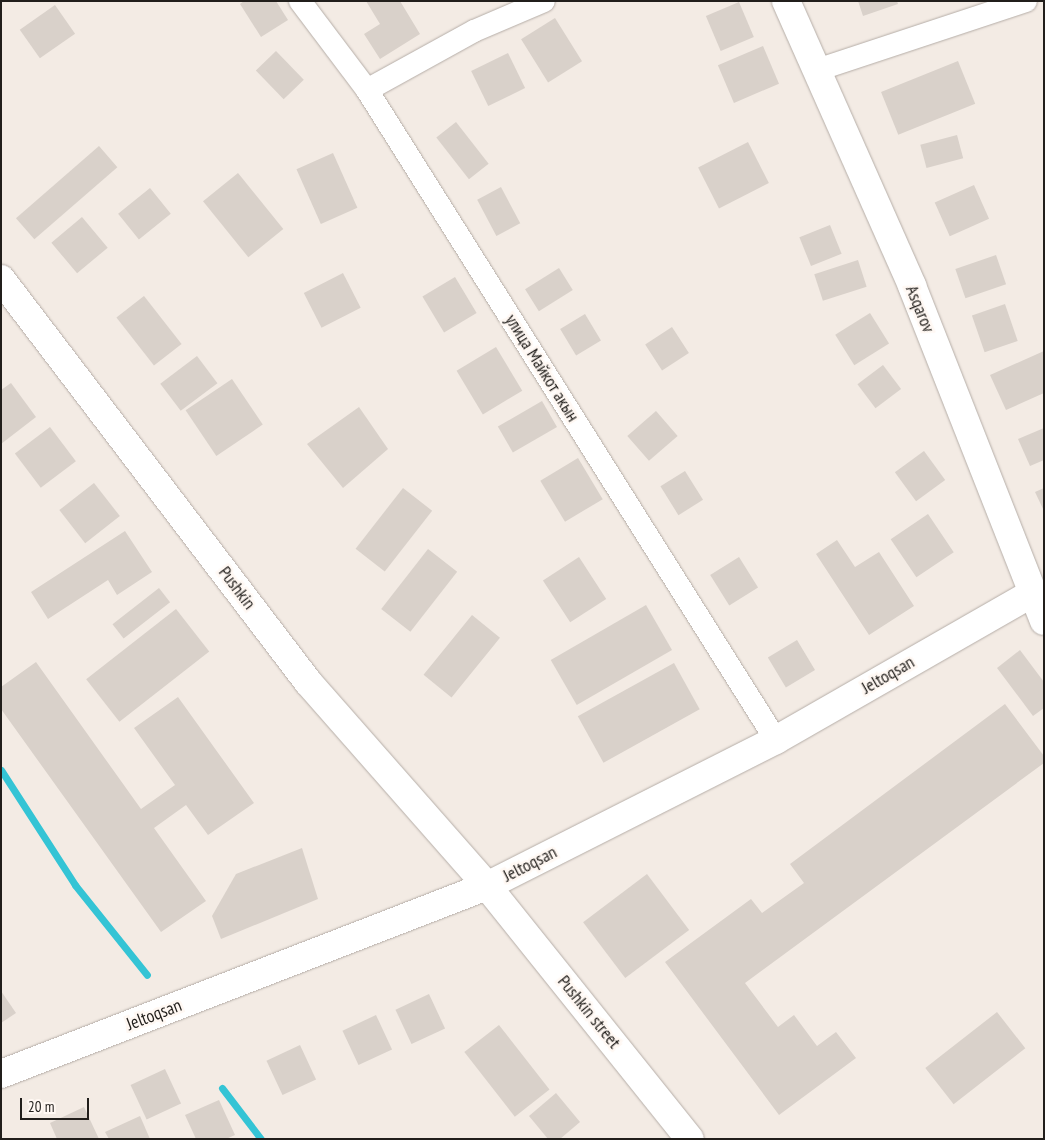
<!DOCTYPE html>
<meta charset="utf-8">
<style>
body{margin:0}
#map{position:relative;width:1045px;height:1140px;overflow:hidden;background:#f3ebe4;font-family:"PT Sans Narrow",sans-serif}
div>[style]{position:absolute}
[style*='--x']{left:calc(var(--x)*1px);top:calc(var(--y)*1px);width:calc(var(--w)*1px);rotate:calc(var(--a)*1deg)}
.stream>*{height:7px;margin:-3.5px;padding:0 3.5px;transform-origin:3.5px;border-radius:3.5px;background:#34c4d5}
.building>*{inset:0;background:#d9d1ca;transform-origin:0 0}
.roads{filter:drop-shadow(0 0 1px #b5ada7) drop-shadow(0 0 1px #b5ada7)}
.street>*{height:22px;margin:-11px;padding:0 11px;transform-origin:11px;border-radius:11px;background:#fff}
.secondary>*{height:28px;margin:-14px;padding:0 14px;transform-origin:14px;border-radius:14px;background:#fff}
span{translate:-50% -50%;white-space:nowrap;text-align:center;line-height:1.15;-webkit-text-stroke:5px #fff8f3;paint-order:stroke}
.street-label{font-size:18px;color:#211e1b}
.frame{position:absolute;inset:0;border:2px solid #211e1b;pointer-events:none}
.scale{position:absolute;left:20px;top:1098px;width:69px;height:22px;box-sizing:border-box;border:2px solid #211e1b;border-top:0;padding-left:6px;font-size:15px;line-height:18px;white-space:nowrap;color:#211e1b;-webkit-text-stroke:4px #fff8f3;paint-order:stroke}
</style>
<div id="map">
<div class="stream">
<i style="--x:1;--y:770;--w:137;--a:57.2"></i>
<i style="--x:75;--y:885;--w:115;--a:51.3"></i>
<i style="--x:222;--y:1088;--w:64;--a:52.6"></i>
</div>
<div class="building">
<i style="clip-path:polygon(244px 1px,276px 1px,288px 20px,261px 37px,240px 4px)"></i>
<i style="clip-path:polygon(366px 1px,400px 1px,420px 34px,380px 59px,364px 34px,380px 24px)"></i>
<i style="clip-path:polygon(858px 1px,897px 1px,898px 4px,863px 16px)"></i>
<i style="left:739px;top:2px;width:38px;height:36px;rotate:67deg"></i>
<i style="left:55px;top:5px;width:35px;height:43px;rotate:55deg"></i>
<i style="left:555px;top:18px;width:51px;height:40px;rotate:58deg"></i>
<i style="left:763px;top:46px;width:41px;height:49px;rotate:67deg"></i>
<i style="left:276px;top:51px;width:40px;height:28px;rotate:46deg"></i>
<i style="left:508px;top:53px;width:39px;height:41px;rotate:64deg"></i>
<i style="left:958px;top:61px;width:46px;height:83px;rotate:68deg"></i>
<i style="left:456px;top:122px;width:53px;height:25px;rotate:52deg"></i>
<i style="left:957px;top:135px;width:24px;height:38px;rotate:75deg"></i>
<i style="left:748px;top:142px;width:46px;height:56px;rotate:63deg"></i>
<i style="left:99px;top:146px;width:28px;height:110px;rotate:49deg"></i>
<i style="left:333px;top:153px;width:60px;height:40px;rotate:66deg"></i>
<i style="left:238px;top:173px;width:72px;height:45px;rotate:51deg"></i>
<i style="left:974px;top:185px;width:37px;height:43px;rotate:66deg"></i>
<i style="left:501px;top:187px;width:41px;height:27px;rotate:62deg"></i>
<i style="left:150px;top:188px;width:33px;height:41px;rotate:51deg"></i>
<i style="left:82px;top:217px;width:40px;height:40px;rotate:50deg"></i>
<i style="left:830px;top:225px;width:31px;height:33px;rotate:68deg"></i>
<i style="left:996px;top:255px;width:31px;height:43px;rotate:71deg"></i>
<i style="left:858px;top:260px;width:28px;height:46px;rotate:72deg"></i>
<i style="left:559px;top:268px;width:26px;height:40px;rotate:58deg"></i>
<i style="left:343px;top:273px;width:39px;height:44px;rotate:63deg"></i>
<i style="left:455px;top:277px;width:42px;height:38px;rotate:59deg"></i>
<i style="left:144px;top:296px;width:61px;height:35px;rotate:52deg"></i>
<i style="left:1005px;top:304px;width:39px;height:35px;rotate:71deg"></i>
<i style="left:870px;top:313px;width:36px;height:41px;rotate:58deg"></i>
<i style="left:585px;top:314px;width:31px;height:29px;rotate:59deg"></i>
<i style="left:672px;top:327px;width:31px;height:32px;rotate:57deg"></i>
<i style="left:496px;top:347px;width:51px;height:46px;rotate:59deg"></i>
<i style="clip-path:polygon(1044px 351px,1044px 393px,1006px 410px,990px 375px)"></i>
<i style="left:197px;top:356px;width:34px;height:46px;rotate:53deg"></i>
<i style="left:883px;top:365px;width:30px;height:32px;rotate:53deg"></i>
<i style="left:232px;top:379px;width:55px;height:56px;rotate:56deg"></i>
<i style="clip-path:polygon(11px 383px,36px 417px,1px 444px,1px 390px)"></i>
<i style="left:542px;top:401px;width:30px;height:51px;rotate:60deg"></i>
<i style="clip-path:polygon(359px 407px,388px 449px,343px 488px,307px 444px)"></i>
<i style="left:656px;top:411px;width:33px;height:38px;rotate:49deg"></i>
<i style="left:50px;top:427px;width:43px;height:44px;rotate:53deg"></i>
<i style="clip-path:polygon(1044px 428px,1044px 460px,1030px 466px,1018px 439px)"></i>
<i style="left:924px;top:451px;width:36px;height:36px;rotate:54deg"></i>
<i style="left:578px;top:458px;width:48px;height:44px;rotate:59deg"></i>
<i style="left:685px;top:471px;width:34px;height:29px;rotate:58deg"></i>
<i style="left:94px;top:483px;width:42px;height:44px;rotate:52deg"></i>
<i style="left:403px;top:488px;width:37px;height:77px;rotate:38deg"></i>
<i style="clip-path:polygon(1044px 488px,1044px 511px,1035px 492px)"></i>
<i style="left:928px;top:514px;width:46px;height:45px;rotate:56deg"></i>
<i style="clip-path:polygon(125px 531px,152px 572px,117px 595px,108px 580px,48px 619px,31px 592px)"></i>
<i style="clip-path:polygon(837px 540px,855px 567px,879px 552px,914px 606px,869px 635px,816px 554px)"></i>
<i style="left:428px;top:549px;width:37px;height:76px;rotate:38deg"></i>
<i style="left:579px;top:557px;width:50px;height:43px;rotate:57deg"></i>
<i style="left:739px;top:557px;width:36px;height:34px;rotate:58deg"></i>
<i style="left:159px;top:588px;width:18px;height:59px;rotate:52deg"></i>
<i style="left:646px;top:605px;width:52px;height:110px;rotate:60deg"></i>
<i style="left:176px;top:609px;width:54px;height:114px;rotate:52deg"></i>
<i style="left:472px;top:615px;width:36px;height:77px;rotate:39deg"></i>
<i style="left:797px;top:640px;width:35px;height:34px;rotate:59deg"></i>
<i style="clip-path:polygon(1020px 650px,1044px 682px,1044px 708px,1033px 716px,997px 668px)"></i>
<i style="clip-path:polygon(36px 662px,141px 809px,175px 785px,134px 728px,178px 697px,254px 803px,208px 835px,186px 805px,154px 828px,206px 901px,161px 932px,1px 709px,1px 687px)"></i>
<i style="left:674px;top:663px;width:53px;height:110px;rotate:61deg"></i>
<i style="clip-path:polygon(1005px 704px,1044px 756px,1044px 763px,745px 983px,778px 1027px,794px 1015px,817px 1046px,836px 1032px,856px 1058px,779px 1115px,665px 962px,751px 899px,762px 913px,804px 883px,790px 864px)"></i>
<i style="clip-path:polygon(302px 848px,318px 899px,221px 939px,212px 916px,236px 874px)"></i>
<i style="left:647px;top:874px;width:70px;height:80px;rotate:53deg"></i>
<i style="clip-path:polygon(1px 991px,16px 1013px,1px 1023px)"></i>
<i style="left:429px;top:994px;width:38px;height:37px;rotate:65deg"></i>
<i style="left:997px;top:1012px;width:46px;height:91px;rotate:52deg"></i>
<i style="left:376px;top:1015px;width:38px;height:37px;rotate:65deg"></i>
<i style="left:499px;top:1025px;width:82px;height:44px;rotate:52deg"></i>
<i style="left:300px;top:1045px;width:38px;height:37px;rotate:65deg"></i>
<i style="left:165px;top:1069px;width:38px;height:38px;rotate:65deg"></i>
<i style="clip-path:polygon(556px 1093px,580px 1122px,560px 1139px,548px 1139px,529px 1116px)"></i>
<i style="clip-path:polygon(219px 1100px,235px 1135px,226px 1139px,196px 1139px,185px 1115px)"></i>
<i style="clip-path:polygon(84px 1107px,99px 1139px,57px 1139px,50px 1123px)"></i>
<i style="clip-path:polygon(140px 1116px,150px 1139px,109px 1139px,105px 1132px)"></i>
</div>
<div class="roads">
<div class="street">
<i style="--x:300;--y:1;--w:111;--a:53"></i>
<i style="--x:367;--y:90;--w:768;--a:57.82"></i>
<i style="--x:817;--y:70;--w:220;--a:-18.3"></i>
<i style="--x:367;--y:90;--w:122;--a:-28.9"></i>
<i style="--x:474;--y:31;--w:76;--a:-23.2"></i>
</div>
<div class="secondary">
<i style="--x:786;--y:1;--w:312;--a:66.1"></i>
<i style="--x:912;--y:286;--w:360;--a:68.5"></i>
<i style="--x:1;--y:279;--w:507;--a:52.7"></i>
<i style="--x:308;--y:682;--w:271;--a:48.7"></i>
<i style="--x:487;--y:886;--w:324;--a:51.3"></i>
<i style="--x:1;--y:1074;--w:521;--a:-21.15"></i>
<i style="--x:487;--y:886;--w:324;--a:-26.8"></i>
<i style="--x:776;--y:740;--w:294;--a:-29.8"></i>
</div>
</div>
<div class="street-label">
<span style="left:920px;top:309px;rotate:68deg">Asqarov</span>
<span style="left:542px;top:368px;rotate:58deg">улица Майкот акын</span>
<span style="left:237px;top:588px;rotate:53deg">Pushkin</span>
<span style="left:888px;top:675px;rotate:-30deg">Jeltoqsan</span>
<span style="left:530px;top:864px;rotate:-27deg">Jeltoqsan</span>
<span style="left:589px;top:1012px;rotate:51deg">Pushkin street</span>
<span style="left:154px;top:1015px;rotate:-21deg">Jeltoqsan</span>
</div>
<div class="frame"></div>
<div class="scale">20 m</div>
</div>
